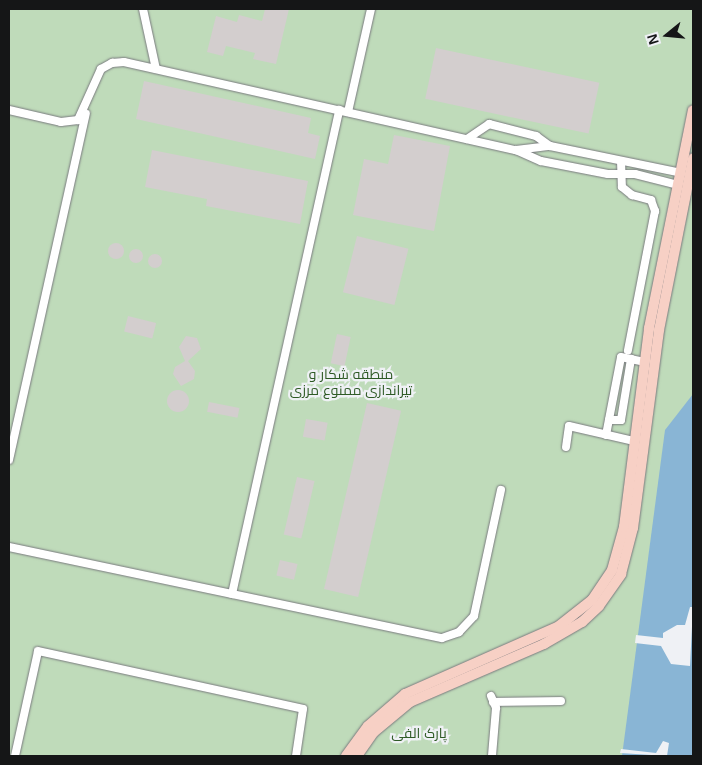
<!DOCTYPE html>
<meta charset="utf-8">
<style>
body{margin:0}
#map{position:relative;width:702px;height:765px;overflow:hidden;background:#eff1f5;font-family:Helvetica,Cairo,sans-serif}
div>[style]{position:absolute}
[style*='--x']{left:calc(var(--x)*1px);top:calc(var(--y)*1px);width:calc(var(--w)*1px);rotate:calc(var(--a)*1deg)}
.green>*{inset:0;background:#bfdbba;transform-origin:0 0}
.water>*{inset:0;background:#89b5d5}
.pier>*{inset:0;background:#eff1f5}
.building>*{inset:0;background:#d3cece;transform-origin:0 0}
.round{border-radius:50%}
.roads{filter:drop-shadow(0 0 1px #797a7e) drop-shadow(0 0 1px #797a7e)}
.minor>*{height:8px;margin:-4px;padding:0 4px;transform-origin:4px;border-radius:4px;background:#fff}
.major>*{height:10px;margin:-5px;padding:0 5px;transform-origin:5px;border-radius:5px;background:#f7d0c5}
span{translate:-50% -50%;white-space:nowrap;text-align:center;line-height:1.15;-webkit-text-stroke:4.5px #eff1f5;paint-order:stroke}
.park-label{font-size:14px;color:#2e5a25}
.frame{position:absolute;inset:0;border:10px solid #151617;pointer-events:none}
.north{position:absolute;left:642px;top:10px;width:50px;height:50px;-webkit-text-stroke:4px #eff1f5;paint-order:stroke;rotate:253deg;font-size:14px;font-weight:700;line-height:20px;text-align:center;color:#151617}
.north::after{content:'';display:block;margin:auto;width:18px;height:22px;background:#151617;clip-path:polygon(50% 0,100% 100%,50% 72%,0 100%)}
</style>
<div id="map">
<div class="green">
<i style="left:9px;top:9px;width:684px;height:747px"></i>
</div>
<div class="water">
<i style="clip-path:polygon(693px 394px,693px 756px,622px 756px,665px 430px)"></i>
</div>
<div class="pier">
<i style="clip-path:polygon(690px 607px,693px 607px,690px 666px,671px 664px,661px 646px,635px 643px,636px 635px,663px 638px,663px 633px,677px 625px,685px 625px)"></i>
<i style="clip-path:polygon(663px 741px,669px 743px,667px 756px,620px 753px,621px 749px,656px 753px)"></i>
</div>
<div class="building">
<i style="clip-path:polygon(265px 9px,289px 9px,276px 64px,253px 59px,255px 53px,226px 46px,223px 56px,207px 52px,216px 16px,237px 22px,239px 15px,262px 21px)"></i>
<i style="left:436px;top:48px;width:167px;height:52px;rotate:12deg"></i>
<i style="clip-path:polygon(144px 81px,311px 118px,308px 133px,320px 136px,315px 159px,136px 119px)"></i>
<i style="clip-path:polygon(394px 135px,450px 146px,434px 231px,353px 215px,364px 159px,388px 164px)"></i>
<i style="clip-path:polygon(152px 150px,308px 181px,300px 224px,206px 206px,207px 199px,145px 187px)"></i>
<i style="left:357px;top:236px;width:53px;height:58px;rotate:14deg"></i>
<i class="round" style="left:108px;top:243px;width:16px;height:16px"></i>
<i class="round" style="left:129px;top:249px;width:14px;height:14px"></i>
<i class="round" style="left:148px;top:254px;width:14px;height:14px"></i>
<i style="left:128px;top:316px;width:29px;height:16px;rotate:14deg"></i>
<i style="left:337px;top:334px;width:14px;height:30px;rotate:12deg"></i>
<i style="clip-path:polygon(186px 336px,197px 338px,201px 349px,188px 361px,195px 371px,194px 379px,181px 386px,173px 374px,175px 367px,185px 361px,179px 347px)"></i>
<i class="round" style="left:167px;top:390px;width:22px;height:22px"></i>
<i style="left:209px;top:402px;width:31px;height:10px;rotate:11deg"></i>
<i style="left:367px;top:403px;width:35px;height:191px;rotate:13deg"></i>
<i style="left:306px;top:419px;width:22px;height:18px;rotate:10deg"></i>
<i style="left:297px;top:477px;width:18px;height:59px;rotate:13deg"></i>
<i style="left:280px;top:560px;width:18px;height:16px;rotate:13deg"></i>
</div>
<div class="roads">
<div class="minor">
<i style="--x:143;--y:9;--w:61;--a:77.8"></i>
<i style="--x:9;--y:110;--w:53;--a:13"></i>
<i style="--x:61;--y:122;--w:17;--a:-7"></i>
<i style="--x:78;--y:120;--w:56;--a:-65.7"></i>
<i style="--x:101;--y:69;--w:13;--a:-29"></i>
<i style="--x:112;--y:63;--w:12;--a:-5"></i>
<i style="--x:124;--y:62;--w:402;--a:12.7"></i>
<i style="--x:516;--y:150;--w:27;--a:24"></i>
<i style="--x:541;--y:161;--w:68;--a:11"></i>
<i style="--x:608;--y:174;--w:27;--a:0"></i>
<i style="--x:635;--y:174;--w:44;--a:14.3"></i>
<i style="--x:348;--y:112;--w:106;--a:-77.4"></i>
<i style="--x:467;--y:139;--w:27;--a:-34"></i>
<i style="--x:489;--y:124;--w:49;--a:14.3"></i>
<i style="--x:536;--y:136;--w:17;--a:36"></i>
<i style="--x:516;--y:150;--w:34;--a:-7"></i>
<i style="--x:550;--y:146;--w:134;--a:11.6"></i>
<i style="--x:621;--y:161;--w:26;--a:88"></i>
<i style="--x:622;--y:187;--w:13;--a:39"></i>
<i style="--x:632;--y:195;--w:20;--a:15"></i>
<i style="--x:651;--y:200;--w:12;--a:70"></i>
<i style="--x:655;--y:211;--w:142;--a:101"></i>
<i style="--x:609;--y:420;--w:12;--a:0"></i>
<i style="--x:621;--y:420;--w:62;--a:-80.7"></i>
<i style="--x:606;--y:435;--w:79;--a:-79.1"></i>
<i style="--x:621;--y:357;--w:25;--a:12"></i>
<i style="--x:566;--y:447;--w:21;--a:-82"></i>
<i style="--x:569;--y:426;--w:67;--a:13"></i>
<i style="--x:9;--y:460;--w:355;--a:-77.5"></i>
<i style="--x:9;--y:547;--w:442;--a:11.9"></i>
<i style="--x:442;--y:638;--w:18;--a:-19"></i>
<i style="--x:459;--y:632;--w:22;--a:-47"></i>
<i style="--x:474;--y:616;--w:129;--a:-77.9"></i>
<i style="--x:232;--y:594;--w:496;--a:-77.5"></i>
<i style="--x:491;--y:696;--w:13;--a:67"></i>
<i style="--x:496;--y:708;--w:48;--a:94.8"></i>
<i style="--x:493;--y:702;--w:68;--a:-0.8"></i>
<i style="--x:15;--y:756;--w:107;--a:-77.6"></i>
<i style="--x:38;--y:651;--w:271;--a:12.3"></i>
<i style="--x:303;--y:709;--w:48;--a:98.5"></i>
</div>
<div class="major">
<i style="--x:346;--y:756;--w:37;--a:-54"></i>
<i style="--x:368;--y:726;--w:49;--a:-40.9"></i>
<i style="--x:405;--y:694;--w:168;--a:-23.8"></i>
<i style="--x:559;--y:626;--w:42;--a:-38.2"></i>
<i style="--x:592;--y:600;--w:36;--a:-56"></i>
<i style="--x:612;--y:570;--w:45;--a:-74.4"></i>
<i style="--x:624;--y:527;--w:201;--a:-82.8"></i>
<i style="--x:649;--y:328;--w:222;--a:-78.6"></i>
<i style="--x:357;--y:756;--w:29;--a:-55"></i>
<i style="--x:374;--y:732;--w:47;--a:-39.8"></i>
<i style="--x:410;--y:702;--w:146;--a:-23.4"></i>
<i style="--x:544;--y:644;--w:44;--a:-30.1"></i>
<i style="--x:582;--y:622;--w:23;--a:-43"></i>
<i style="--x:599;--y:606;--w:39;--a:-55"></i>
<i style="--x:621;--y:574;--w:48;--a:-75.4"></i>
<i style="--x:633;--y:528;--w:200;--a:-82.5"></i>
<i style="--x:659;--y:330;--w:175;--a:-78.8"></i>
</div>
</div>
<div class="park-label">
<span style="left:351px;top:382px">منطقه شکار و<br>تیراندازی ممنوع مرزی</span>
<span style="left:419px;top:733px">پارک الفی</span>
</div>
<div class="frame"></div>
<div class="north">N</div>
</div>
